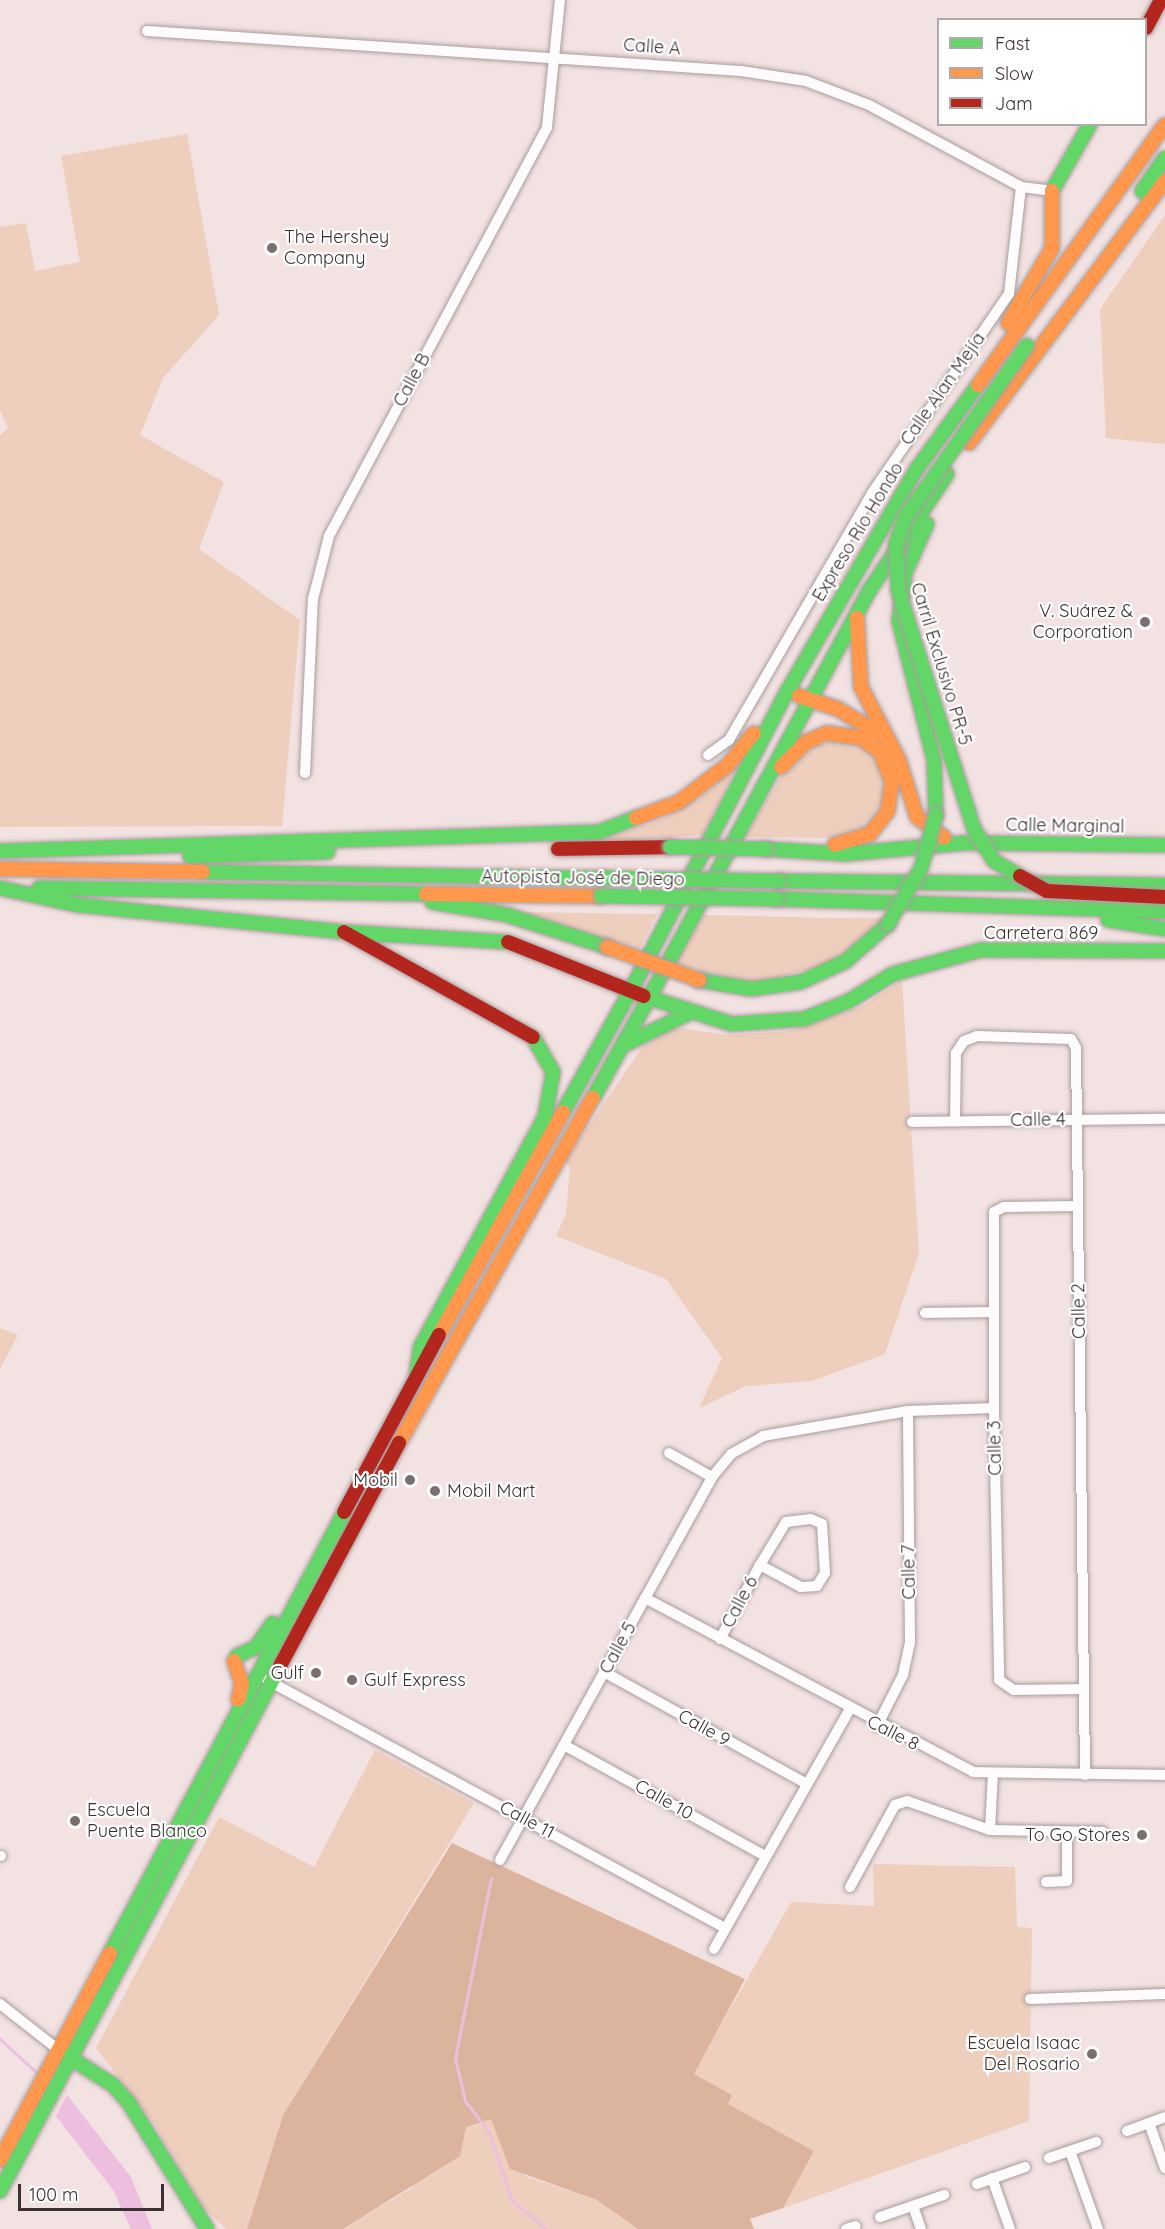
<!DOCTYPE html>
<meta charset="utf-8">
<style>
body{margin:0}
#map{position:relative;width:1165px;height:2229px;overflow:hidden;background:#f3e2e2;font-family:Quicksand,sans-serif}
div>[style]{position:absolute}
[style*='--x']{left:calc(var(--x)*1px);top:calc(var(--y)*1px);width:calc(var(--w)*1px);rotate:calc(var(--a)*1deg)}
.green>*{inset:0;background:#eecebd}
.forest>*{inset:0;background:#dcb49e}
.water>*{inset:0;background:#edbedd}
.stream>*{height:3px;margin:-1.5px;padding:0 1.5px;transform-origin:1.5px;border-radius:1.5px;background:#edbedd}
.roads{filter:drop-shadow(0 0 2px #a99d9d) drop-shadow(0 0 2px #a99d9d)}
.street>*{height:10px;margin:-5px;padding:0 5px;transform-origin:5px;border-radius:5px;background:#fdfbfb}
.fast>*{height:14px;margin:-7px;padding:0 7px;transform-origin:7px;border-radius:7px;background:#63d668}
.slow>*{height:14px;margin:-7px;padding:0 7px;transform-origin:7px;border-radius:7px;background:#ff974d}
.jam>*{height:14px;margin:-7px;padding:0 7px;transform-origin:7px;border-radius:7px;background:#b3261e}
.bridges{filter:drop-shadow(0 0 2px #a99d9d) drop-shadow(0 0 2px #a99d9d)}
.fast-bridge>*{height:14px;margin:-7px;padding:0 7px;transform-origin:7px;border-radius:7px;background:#63d668}
.slow-bridge>*{height:14px;margin:-7px;padding:0 7px;transform-origin:7px;border-radius:7px;background:#ff974d}
.jam-bridge>*{height:14px;margin:-7px;padding:0 7px;transform-origin:7px;border-radius:7px;background:#b3261e}
.dots>*{width:16px;height:16px;translate:-50% -50%;box-sizing:border-box;border:3px solid #fff;border-radius:50%}
span{translate:-50% -50%;white-space:nowrap;text-align:center;line-height:1.15;-webkit-text-stroke:4.5px #fff;paint-order:stroke}
.street-label{font-size:18px;color:#3c3030}
.poi-label{font-size:18px;color:#3c3030}
.left{translate:0 -50%;text-align:left}
.right{translate:-100% -50%;text-align:right}
.legend{position:absolute;left:937px;top:18px;width:210px;height:108px;box-sizing:border-box;background:#fff;border:2px solid #b1acac;margin:0;padding:8px 10px;list-style:none;font-size:18px;color:#3c3030}
.legend li{display:flex;align-items:center;gap:12px;height:30px}
.legend b{width:30px;border:2px solid #b1acac}
.scale{position:absolute;left:18px;top:2184px;width:146px;height:27px;box-sizing:border-box;border:3px solid #3c3030;border-top:0;padding-left:8px;font-size:18px;line-height:21px;white-space:nowrap;color:#3c3030;-webkit-text-stroke:4px #fff;paint-order:stroke}
</style>
<div id="map">
<div class="green">
<i style="clip-path:polygon(187px 134px,219px 315px,163px 378px,140px 435px,224px 482px,199px 549px,300px 620px,282px 826px,0 827px,0 435px,8px 428px,0 410px,0 227px,26px 223px,35px 271px,80px 262px,61px 156px)"></i>
<i style="clip-path:polygon(1165px 215px,1165px 444px,1106px 438px,1100px 309px)"></i>
<i style="clip-path:polygon(836px 740px,859px 744px,875px 756px,883px 772px,883px 805px,866px 827px,836px 838px,745px 837px,781px 776px,813px 747px)"></i>
<i style="clip-path:polygon(738px 765px,703px 835px,608px 842px,607px 837px,658px 821px,706px 793px)"></i>
<i style="clip-path:polygon(524px 912px,657px 914px,639px 950px)"></i>
<i style="clip-path:polygon(703px 915px,837px 918px,882px 918px,860px 943px,821px 967px,751px 983px,675px 964px)"></i>
<i style="clip-path:polygon(902px 980px,919px 1253px,885px 1354px,812px 1381px,746px 1386px,699px 1408px,722px 1358px,666px 1279px,556px 1236px,566px 1214px,570px 1167px,564px 1162px,643px 1046px,674px 1027px,727px 1035px,790px 1031px,864px 1005px)"></i>
<i style="clip-path:polygon(0 1328px,18px 1335px,0 1369px)"></i>
<i style="clip-path:polygon(375px 1750px,474px 1803px,283px 2115px,247px 2229px,226px 2229px,201px 2205px,154px 2124px,96px 2048px,219px 1817px,314px 1867px)"></i>
<i style="clip-path:polygon(873px 1864px,1015px 1867px,1017px 1927px,1032px 1928px,1029px 2121px,783px 2208px,814px 2151px,728px 2104px,732px 2095px,693px 2074px,791px 1902px,874px 1906px)"></i>
<i style="clip-path:polygon(491px 2118px,525px 2176px,597px 2200px,638px 2229px,343px 2229px,410px 2189px,466px 2127px)"></i>
</div>
<div class="forest">
<i style="clip-path:polygon(452px 1843px,745px 1979px,694px 2074px,732px 2095px,728px 2104px,814px 2151px,783px 2208px,750px 2219px,754px 2229px,638px 2229px,597px 2200px,510px 2169px,491px 2119px,466px 2127px,460px 2156px,343px 2229px,247px 2229px,283px 2115px)"></i>
</div>
<div class="water">
<i style="clip-path:polygon(67px 2095px,131px 2177px,152px 2229px,131px 2229px,113px 2190px,56px 2116px)"></i>
</div>
<div class="stream">
<i style="--x:491;--y:1878;--w:184;--a:101.3"></i>
<i style="--x:455;--y:2058;--w:44;--a:76.9"></i>
<i style="--x:465;--y:2101;--w:37;--a:52"></i>
<i style="--x:488;--y:2130;--w:75;--a:71.3"></i>
<i style="--x:512;--y:2201;--w:45;--a:38.7"></i>
<i style="--x:0;--y:2039;--w:52;--a:42.6"></i>
</div>
<div class="roads">
<div class="street">
<i style="--x:147;--y:31;--w:595;--a:3.85"></i>
<i style="--x:741;--y:71;--w:66;--a:8.7"></i>
<i style="--x:806;--y:81;--w:67;--a:20.9"></i>
<i style="--x:869;--y:105;--w:173;--a:28.3"></i>
<i style="--x:1021;--y:187;--w:31;--a:7"></i>
<i style="--x:708;--y:755;--w:26;--a:-36"></i>
<i style="--x:729;--y:740;--w:285;--a:-59.9"></i>
<i style="--x:872;--y:493;--w:242;--a:-55.5"></i>
<i style="--x:1009;--y:294;--w:108;--a:-83.6"></i>
<i style="--x:305;--y:773;--w:174;--a:-87.4"></i>
<i style="--x:313;--y:599;--w:65;--a:-75.7"></i>
<i style="--x:329;--y:536;--w:463;--a:-61.9"></i>
<i style="--x:547;--y:127;--w:128;--a:-84.2"></i>
<i style="--x:955;--y:1121;--w:68;--a:-89.2"></i>
<i style="--x:956;--y:1053;--w:14;--a:-56"></i>
<i style="--x:964;--y:1041;--w:14;--a:-21"></i>
<i style="--x:977;--y:1036;--w:94;--a:1.8"></i>
<i style="--x:1071;--y:1039;--w:10;--a:61"></i>
<i style="--x:1076;--y:1048;--w:727;--a:89.29"></i>
<i style="--x:912;--y:1122;--w:253;--a:-0.7"></i>
<i style="--x:1078;--y:1206;--w:74;--a:179.2"></i>
<i style="--x:1004;--y:1207;--w:11;--a:153"></i>
<i style="--x:994;--y:1212;--w:196;--a:90"></i>
<i style="--x:994;--y:1408;--w:272;--a:88.9"></i>
<i style="--x:999;--y:1680;--w:18;--a:34"></i>
<i style="--x:1014;--y:1690;--w:70;--a:-0.8"></i>
<i style="--x:925;--y:1313;--w:68;--a:-0.8"></i>
<i style="--x:669;--y:1453;--w:49;--a:29.2"></i>
<i style="--x:811;--y:1519;--w:12;--a:24"></i>
<i style="--x:822;--y:1524;--w:49;--a:86.5"></i>
<i style="--x:825;--y:1573;--w:15;--a:122"></i>
<i style="--x:817;--y:1586;--w:16;--a:176"></i>
<i style="--x:801;--y:1587;--w:47;--a:-151.8"></i>
<i style="--x:760;--y:1565;--w:50;--a:-58.8"></i>
<i style="--x:786;--y:1522;--w:25;--a:-7"></i>
<i style="--x:645;--y:1598;--w:371;--a:27.9"></i>
<i style="--x:973;--y:1772;--w:192;--a:0.9"></i>
<i style="--x:720;--y:1639;--w:84;--a:-61.6"></i>
<i style="--x:604;--y:1672;--w:230;--a:28.9"></i>
<i style="--x:267;--y:1680;--w:521;--a:28.43"></i>
<i style="--x:877;--y:1726;--w:57;--a:-63"></i>
<i style="--x:903;--y:1675;--w:33;--a:-78"></i>
<i style="--x:910;--y:1643;--w:232;--a:-90.5"></i>
<i style="--x:564;--y:1745;--w:230;--a:28.9"></i>
<i style="--x:990;--y:1830;--w:57;--a:-87"></i>
<i style="--x:0;--y:1856;--w:1;--a:0"></i>
<i style="--x:500;--y:1860;--w:438;--a:-61"></i>
<i style="--x:712;--y:1477;--w:30;--a:-50"></i>
<i style="--x:731;--y:1454;--w:37;--a:-29"></i>
<i style="--x:763;--y:1436;--w:147;--a:-9.8"></i>
<i style="--x:908;--y:1411;--w:86;--a:-2"></i>
<i style="--x:1046;--y:1882;--w:21;--a:-3"></i>
<i style="--x:1067;--y:1881;--w:49;--a:-90"></i>
<i style="--x:850;--y:1887;--w:94;--a:-61.2"></i>
<i style="--x:895;--y:1805;--w:13;--a:-18"></i>
<i style="--x:907;--y:1801;--w:88;--a:19.3"></i>
<i style="--x:990;--y:1830;--w:113;--a:1"></i>
<i style="--x:714;--y:1949;--w:274;--a:-60.5"></i>
<i style="--x:1030;--y:1999;--w:135;--a:-2.1"></i>
<i style="--x:0;--y:2004;--w:76;--a:38.1"></i>
<i style="--x:1149;--y:2123;--w:48;--a:70.4"></i>
<i style="--x:1127;--y:2131;--w:40;--a:-20.2"></i>
<i style="--x:1070;--y:2151;--w:83;--a:70.3"></i>
<i style="--x:1049;--y:2158;--w:50;--a:-18.8"></i>
<i style="--x:992;--y:2178;--w:54;--a:70.6"></i>
<i style="--x:977;--y:2184;--w:51;--a:-19.5"></i>
<i style="--x:913;--y:2206;--w:24;--a:71"></i>
<i style="--x:880;--y:2217;--w:68;--a:-19"></i>
<i style="--x:846;--y:2229;--w:10;--a:-17"></i>
</div>
<div class="fast">
<i style="--x:1052;--y:191;--w:77;--a:-60.4"></i>
<i style="--x:1142;--y:191;--w:40;--a:-55.1"></i>
<i style="--x:927;--y:524;--w:54;--a:114.2"></i>
<i style="--x:905;--y:573;--w:48;--a:97.1"></i>
<i style="--x:899;--y:621;--w:142;--a:75.8"></i>
<i style="--x:934;--y:759;--w:56;--a:88"></i>
<i style="--x:766;--y:849;--w:79;--a:3.6"></i>
<i style="--x:845;--y:854;--w:120;--a:-5.3"></i>
<i style="--x:964;--y:843;--w:201;--a:0.6"></i>
<i style="--x:0;--y:851;--w:599;--a:-1.82"></i>
<i style="--x:599;--y:832;--w:40;--a:-21"></i>
<i style="--x:190;--y:856;--w:138;--a:-1.7"></i>
<i style="--x:203;--y:872;--w:400;--a:0.9"></i>
<i style="--x:779;--y:881;--w:386;--a:0.6"></i>
<i style="--x:0;--y:888;--w:80;--a:12.3"></i>
<i style="--x:78;--y:905;--w:267;--a:5.8"></i>
<i style="--x:344;--y:932;--w:164;--a:3.5"></i>
<i style="--x:39;--y:888;--w:387;--a:0.9"></i>
<i style="--x:777;--y:899;--w:388;--a:1.8"></i>
<i style="--x:432;--y:902;--w:76;--a:9.8"></i>
<i style="--x:507;--y:915;--w:105;--a:17.7"></i>
<i style="--x:1108;--y:920;--w:58;--a:9"></i>
<i style="--x:699;--y:980;--w:53;--a:9.8"></i>
<i style="--x:751;--y:989;--w:50;--a:-8"></i>
<i style="--x:801;--y:982;--w:50;--a:-25"></i>
<i style="--x:846;--y:961;--w:56;--a:-41.4"></i>
<i style="--x:631;--y:990;--w:339;--a:-62.4"></i>
<i style="--x:788;--y:690;--w:255;--a:-59.8"></i>
<i style="--x:916;--y:470;--w:105;--a:-53.9"></i>
<i style="--x:644;--y:996;--w:92;--a:17.7"></i>
<i style="--x:732;--y:1024;--w:72;--a:-4"></i>
<i style="--x:804;--y:1019;--w:48;--a:-21.8"></i>
<i style="--x:849;--y:1001;--w:52;--a:-31.5"></i>
<i style="--x:893;--y:974;--w:91;--a:-15.3"></i>
<i style="--x:981;--y:950;--w:184;--a:0.3"></i>
<i style="--x:649;--y:998;--w:466;--a:-61.6"></i>
<i style="--x:871;--y:588;--w:137;--a:-56.3"></i>
<i style="--x:624;--y:1045;--w:72;--a:-26.2"></i>
<i style="--x:593;--y:1098;--w:115;--a:-60.8"></i>
<i style="--x:563;--y:1112;--w:140;--a:-60.9"></i>
<i style="--x:416;--y:1376;--w:30;--a:-81"></i>
<i style="--x:421;--y:1346;--w:260;--a:-61.6"></i>
<i style="--x:545;--y:1117;--w:46;--a:-79.9"></i>
<i style="--x:553;--y:1072;--w:40;--a:-119.7"></i>
<i style="--x:237;--y:1656;--w:21;--a:-25"></i>
<i style="--x:256;--y:1647;--w:29;--a:-55"></i>
<i style="--x:110;--y:1953;--w:499;--a:-62"></i>
<i style="--x:61;--y:2052;--w:62;--a:32.4"></i>
<i style="--x:113;--y:2085;--w:24;--a:48"></i>
<i style="--x:129;--y:2103;--w:148;--a:58.2"></i>
<i style="--x:0;--y:2191;--w:595;--a:-61.93"></i>
</div>
<div class="slow">
<i style="--x:1008;--y:323;--w:87;--a:-59.6"></i>
<i style="--x:1052;--y:248;--w:57;--a:-90"></i>
<i style="--x:978;--y:385;--w:320;--a:-54.3"></i>
<i style="--x:969;--y:443;--w:327;--a:-53.2"></i>
<i style="--x:857;--y:618;--w:69;--a:86.7"></i>
<i style="--x:861;--y:687;--w:82;--a:62.5"></i>
<i style="--x:899;--y:760;--w:60;--a:72.5"></i>
<i style="--x:917;--y:817;--w:34;--a:37"></i>
<i style="--x:799;--y:696;--w:41;--a:18.4"></i>
<i style="--x:838;--y:709;--w:55;--a:30.8"></i>
<i style="--x:781;--y:767;--w:35;--a:-45"></i>
<i style="--x:806;--y:742;--w:23;--a:-23"></i>
<i style="--x:827;--y:733;--w:34;--a:8"></i>
<i style="--x:861;--y:738;--w:24;--a:36"></i>
<i style="--x:880;--y:752;--w:31;--a:68"></i>
<i style="--x:892;--y:781;--w:30;--a:98"></i>
<i style="--x:888;--y:811;--w:29;--a:128"></i>
<i style="--x:870;--y:834;--w:37;--a:163"></i>
<i style="--x:636;--y:818;--w:46;--a:-20.4"></i>
<i style="--x:679;--y:802;--w:61;--a:-37.1"></i>
<i style="--x:728;--y:765;--w:41;--a:-50.9"></i>
<i style="--x:0;--y:869;--w:203;--a:0.8"></i>
<i style="--x:426;--y:894;--w:175;--a:0.7"></i>
<i style="--x:439;--y:1335;--w:255;--a:-60.9"></i>
<i style="--x:399;--y:1443;--w:396;--a:-60.7"></i>
<i style="--x:234;--y:1661;--w:24;--a:71"></i>
<i style="--x:242;--y:1684;--w:16;--a:104"></i>
<i style="--x:0;--y:2160;--w:234;--a:-62"></i>
</div>
<div class="jam">
<i style="--x:1146;--y:28;--w:32;--a:-62"></i>
<i style="--x:558;--y:849;--w:112;--a:-1"></i>
<i style="--x:344;--y:932;--w:216;--a:29.1"></i>
<i style="--x:508;--y:942;--w:146;--a:21.7"></i>
<i style="--x:344;--y:1512;--w:201;--a:-61.8"></i>
<i style="--x:280;--y:1666;--w:253;--a:-61.9"></i>
</div>
</div>
<div class="bridges">
<div class="fast-bridge">
<i style="--x:670;--y:847;--w:96;--a:1.2"></i>
<i style="--x:1020;--y:876;--w:30;--a:-150"></i>
<i style="--x:994;--y:861;--w:38;--a:-122"></i>
<i style="--x:974;--y:829;--w:251;--a:-107.6"></i>
<i style="--x:898;--y:590;--w:47;--a:-92.4"></i>
<i style="--x:896;--y:543;--w:29;--a:-70"></i>
<i style="--x:906;--y:516;--w:209;--a:-54.7"></i>
<i style="--x:603;--y:878;--w:176;--a:1"></i>
<i style="--x:601;--y:896;--w:176;--a:1"></i>
<i style="--x:888;--y:924;--w:65;--a:-59.5"></i>
<i style="--x:921;--y:868;--w:55;--a:-74.2"></i>
</div>
<div class="slow-bridge">
<i style="--x:607;--y:947;--w:98;--a:19.7"></i>
</div>
<div class="jam-bridge">
<i style="--x:1020;--y:876;--w:31;--a:29"></i>
<i style="--x:1047;--y:891;--w:118;--a:2.9"></i>
</div>
</div>
<div class="dots">
<i style="left:272px;top:248px;background:#7c6e6e"></i>
<i style="left:1145px;top:622px;background:#7c6e6e"></i>
<i style="left:410px;top:1480px;background:#7c6e6e"></i>
<i style="left:435px;top:1491px;background:#7c6e6e"></i>
<i style="left:316px;top:1673px;background:#7c6e6e"></i>
<i style="left:352px;top:1680px;background:#7c6e6e"></i>
<i style="left:75px;top:1821px;background:#7c6e6e"></i>
<i style="left:1142px;top:1835px;background:#7c6e6e"></i>
<i style="left:1092px;top:2054px;background:#7c6e6e"></i>
</div>
<div class="street-label">
<span style="left:652px;top:47px;rotate:4deg">Calle A</span>
<span style="left:412px;top:380px;rotate:-62deg">Calle B</span>
<span style="left:943px;top:389px;rotate:-55deg">Calle Alan Mejía</span>
<span style="left:858px;top:532px;rotate:-59deg">Expreso Río Hondo</span>
<span style="left:941px;top:664px;rotate:73deg">Carril Exclusivo PR-5</span>
<span style="left:1065px;top:826px;rotate:1deg">Calle Marginal</span>
<span style="left:583px;top:878px;rotate:1deg">Autopista José de Diego</span>
<span style="left:1041px;top:933px">Carretera 869</span>
<span style="left:1038px;top:1120px;rotate:-1deg">Calle 4</span>
<span style="left:1079px;top:1311px;rotate:-91deg">Calle 2</span>
<span style="left:995px;top:1448px;rotate:-91deg">Calle 3</span>
<span style="left:909px;top:1572px;rotate:-91deg">Calle 7</span>
<span style="left:740px;top:1602px;rotate:-62deg">Calle 6</span>
<span style="left:618px;top:1648px;rotate:-61deg">Calle 5</span>
<span style="left:704px;top:1728px;rotate:29deg">Calle 9</span>
<span style="left:893px;top:1733px;rotate:27deg">Calle 8</span>
<span style="left:664px;top:1800px;rotate:29deg">Calle 10</span>
<span style="left:527px;top:1820px;rotate:28deg">Calle 11</span>
</div>
<div class="poi-label">
<span class="left" style="left:284px;top:248px">The Hershey<br>Company</span>
<span class="right" style="left:1133px;top:622px">V. Suárez &amp;<br>Corporation</span>
<span class="right" style="left:398px;top:1480px">Mobil</span>
<span class="left" style="left:447px;top:1491px">Mobil Mart</span>
<span class="right" style="left:304px;top:1673px">Gulf</span>
<span class="left" style="left:364px;top:1680px">Gulf Express</span>
<span class="left" style="left:87px;top:1821px">Escuela<br>Puente Blanco</span>
<span class="right" style="left:1130px;top:1835px">To Go Stores</span>
<span class="right" style="left:1080px;top:2054px">Escuela Isaac<br>Del Rosario</span>
</div>
<ul class="legend">
<li><b style="height:8px;background:#63d668"></b>Fast</li>
<li><b style="height:8px;background:#ff974d"></b>Slow</li>
<li><b style="height:8px;background:#b3261e"></b>Jam</li>
</ul>
<div class="scale">100 m</div>
</div>
